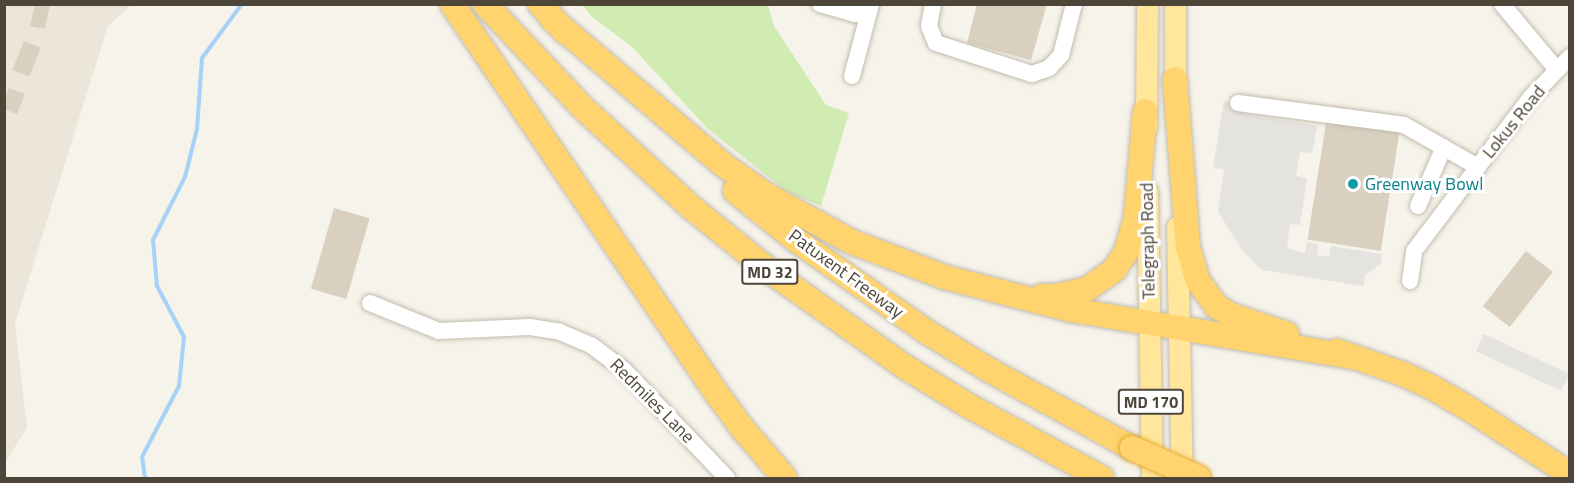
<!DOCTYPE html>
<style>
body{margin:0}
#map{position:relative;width:1574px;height:483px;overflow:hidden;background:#f6f3eb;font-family:"Titillium Web",sans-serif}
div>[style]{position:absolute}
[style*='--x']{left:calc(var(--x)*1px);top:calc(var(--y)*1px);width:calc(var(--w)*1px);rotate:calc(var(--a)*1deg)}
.residential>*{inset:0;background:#ebe6d9}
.green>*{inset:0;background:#d0ecb2}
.parking>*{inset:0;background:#e5e3df;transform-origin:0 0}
.stream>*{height:4px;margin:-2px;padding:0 2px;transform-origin:2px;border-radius:2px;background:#a5d2f6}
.building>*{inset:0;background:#d9d0c0;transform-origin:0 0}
.roads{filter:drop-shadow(0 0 2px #c3bcad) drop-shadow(0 0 2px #c3bcad)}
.minor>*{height:16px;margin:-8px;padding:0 8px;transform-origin:8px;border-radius:8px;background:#fff}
.major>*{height:21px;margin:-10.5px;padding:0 10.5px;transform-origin:10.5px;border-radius:10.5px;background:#ffe69b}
.highway>*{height:24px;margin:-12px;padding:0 12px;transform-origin:12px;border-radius:12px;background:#ffd36d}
.bridges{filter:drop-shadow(0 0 2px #e8ac33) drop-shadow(0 0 2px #e8ac33)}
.highway-bridge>*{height:24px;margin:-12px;padding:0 12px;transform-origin:12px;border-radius:12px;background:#ffd36d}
.dots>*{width:16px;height:16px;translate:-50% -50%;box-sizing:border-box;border:3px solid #fff;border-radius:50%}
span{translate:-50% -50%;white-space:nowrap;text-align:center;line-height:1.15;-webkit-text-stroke:6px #fff;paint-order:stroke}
.shield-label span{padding:2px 4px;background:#fff;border:2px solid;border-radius:4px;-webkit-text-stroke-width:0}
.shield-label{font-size:16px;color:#4c4538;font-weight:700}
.street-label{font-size:18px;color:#4c4538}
.culture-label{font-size:18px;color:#0d838f}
.left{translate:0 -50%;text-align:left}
.frame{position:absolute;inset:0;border:6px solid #4c4538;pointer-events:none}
</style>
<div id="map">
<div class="residential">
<i style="clip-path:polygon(5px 5px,131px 5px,108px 26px,15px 323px,27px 428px,5px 462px)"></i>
</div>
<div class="green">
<i style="clip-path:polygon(582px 5px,768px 5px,774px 26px,826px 105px,849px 113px,821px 206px,786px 191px,707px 128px,632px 47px,591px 16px)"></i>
</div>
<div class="parking">
<i style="clip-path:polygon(1224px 101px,1234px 103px,1245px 114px,1317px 126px,1312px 153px,1300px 152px,1296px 176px,1307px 178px,1300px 225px,1290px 224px,1287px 248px,1305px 253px,1307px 242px,1318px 244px,1317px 255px,1329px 257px,1331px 246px,1382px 254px,1381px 264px,1365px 276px,1363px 286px,1262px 270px,1243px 251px,1218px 212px,1224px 169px,1213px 168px)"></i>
<i style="left:1484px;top:334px;width:94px;height:19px;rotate:25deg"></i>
</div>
<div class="stream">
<i style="--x:145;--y:478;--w:21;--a:-98"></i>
<i style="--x:142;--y:457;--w:80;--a:-62.5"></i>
<i style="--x:179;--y:386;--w:49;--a:-84.2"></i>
<i style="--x:184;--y:337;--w:58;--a:-117.9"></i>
<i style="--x:157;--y:286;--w:46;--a:-95"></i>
<i style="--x:153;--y:240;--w:71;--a:-63.1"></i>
<i style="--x:185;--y:177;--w:49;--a:-76"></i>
<i style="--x:197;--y:129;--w:71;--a:-86"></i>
<i style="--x:202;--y:58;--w:67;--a:-53.5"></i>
</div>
<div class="building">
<i style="clip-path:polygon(35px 4px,50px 4px,45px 29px,30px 26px)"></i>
<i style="clip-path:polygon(977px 4px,1047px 4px,1031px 60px,967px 43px)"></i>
<i style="left:24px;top:41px;width:18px;height:31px;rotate:22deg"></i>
<i style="clip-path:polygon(8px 88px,25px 94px,17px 114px,4px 109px)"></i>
<i style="left:1327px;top:117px;width:74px;height:124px;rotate:9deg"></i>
<i style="left:334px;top:208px;width:37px;height:84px;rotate:16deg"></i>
<i style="left:1526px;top:251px;width:34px;height:70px;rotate:38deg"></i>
</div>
<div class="roads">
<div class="minor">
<i style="--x:820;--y:4;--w:36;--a:16"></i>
<i style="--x:855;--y:14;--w:14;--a:-8"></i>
<i style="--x:869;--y:12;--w:8;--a:-76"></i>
<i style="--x:933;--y:4;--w:22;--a:100"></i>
<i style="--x:929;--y:26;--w:18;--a:68"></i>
<i style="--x:936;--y:43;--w:101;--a:17.9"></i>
<i style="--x:1032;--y:74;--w:18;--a:-19"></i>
<i style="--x:1049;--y:68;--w:18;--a:-47"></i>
<i style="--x:1061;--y:55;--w:53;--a:-75.7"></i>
<i style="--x:1502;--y:4;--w:86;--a:50.2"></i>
<i style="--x:852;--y:76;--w:66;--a:-75.1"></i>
<i style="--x:1238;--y:103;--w:167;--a:7.5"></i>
<i style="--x:1404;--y:125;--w:85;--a:29.6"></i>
<i style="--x:1418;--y:206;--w:64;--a:-66.2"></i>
<i style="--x:1410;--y:281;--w:30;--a:-82"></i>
<i style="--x:1414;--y:251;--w:193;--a:-52.8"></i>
<i style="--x:1531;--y:97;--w:56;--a:-45.7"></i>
<i style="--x:370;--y:303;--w:74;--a:22.1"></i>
<i style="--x:439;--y:331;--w:91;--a:-2.5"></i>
<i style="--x:530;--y:327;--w:30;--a:9"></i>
<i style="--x:560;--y:332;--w:34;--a:23"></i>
<i style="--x:591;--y:345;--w:40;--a:37"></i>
<i style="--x:623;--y:369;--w:151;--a:46.3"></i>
</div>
<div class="major">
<i style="--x:1175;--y:94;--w:90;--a:-90"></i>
<i style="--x:1146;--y:127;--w:123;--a:-89.5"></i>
<i style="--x:1147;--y:191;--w:287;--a:89"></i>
<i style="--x:1177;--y:227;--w:251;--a:88.9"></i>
</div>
<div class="highway">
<i style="--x:452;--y:4;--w:473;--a:55.8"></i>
<i style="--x:718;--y:395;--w:39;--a:54"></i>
<i style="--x:741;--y:427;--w:67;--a:49.2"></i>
<i style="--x:485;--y:4;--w:140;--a:46.7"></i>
<i style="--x:581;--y:106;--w:151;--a:42.6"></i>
<i style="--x:692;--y:208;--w:100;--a:38.9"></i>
<i style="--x:770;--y:271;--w:166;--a:35.4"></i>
<i style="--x:905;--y:367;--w:75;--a:31.4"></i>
<i style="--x:969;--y:406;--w:151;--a:28.4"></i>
<i style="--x:540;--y:4;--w:38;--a:48"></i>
<i style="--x:553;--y:20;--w:222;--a:40.4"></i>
<i style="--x:722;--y:164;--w:56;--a:34.8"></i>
<i style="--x:768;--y:196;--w:96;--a:28.7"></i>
<i style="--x:852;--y:242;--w:98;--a:20.8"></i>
<i style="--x:944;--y:277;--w:132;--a:14.5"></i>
<i style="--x:1072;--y:310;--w:284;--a:9.5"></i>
<i style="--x:1175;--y:79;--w:169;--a:85.6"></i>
<i style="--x:1188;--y:247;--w:35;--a:74"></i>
<i style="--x:1198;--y:281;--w:31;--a:54"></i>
<i style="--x:1216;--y:306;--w:17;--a:31"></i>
<i style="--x:1231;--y:315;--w:59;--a:18.7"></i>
<i style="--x:735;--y:191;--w:78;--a:38.8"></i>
<i style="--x:796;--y:240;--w:160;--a:35.1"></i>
<i style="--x:927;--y:332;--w:73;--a:31.5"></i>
<i style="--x:989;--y:370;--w:163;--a:28.6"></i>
<i style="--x:1042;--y:296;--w:15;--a:0"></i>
<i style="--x:1057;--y:296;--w:31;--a:-13"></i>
<i style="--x:1087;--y:289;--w:33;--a:-35"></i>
<i style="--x:1114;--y:270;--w:22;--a:-56"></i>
<i style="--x:1126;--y:252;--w:37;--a:-74"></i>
<i style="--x:1136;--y:216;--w:105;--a:-85.1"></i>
<i style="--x:1337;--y:351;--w:70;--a:19.2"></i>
<i style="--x:1403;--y:374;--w:33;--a:25"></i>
<i style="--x:1433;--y:388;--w:38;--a:30"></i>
<i style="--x:1466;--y:407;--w:124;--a:32.8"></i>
</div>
</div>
<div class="bridges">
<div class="highway-bridge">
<i style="--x:1132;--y:448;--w:73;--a:24.1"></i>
</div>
</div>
<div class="dots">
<i style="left:1353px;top:184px;background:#0f9aa8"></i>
</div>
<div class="shield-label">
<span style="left:770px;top:272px">MD 32</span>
<span style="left:1151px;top:402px">MD 170</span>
</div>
<div class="street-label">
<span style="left:1514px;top:122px;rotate:-51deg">Lokus Road</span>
<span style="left:1148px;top:241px;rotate:-91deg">Telegraph Road</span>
<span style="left:846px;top:274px;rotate:36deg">Patuxent Freeway</span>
<span style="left:652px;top:401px;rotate:45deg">Redmiles Lane</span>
</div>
<div class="culture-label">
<span class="left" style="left:1365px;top:184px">Greenway Bowl</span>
</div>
<div class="frame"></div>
</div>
